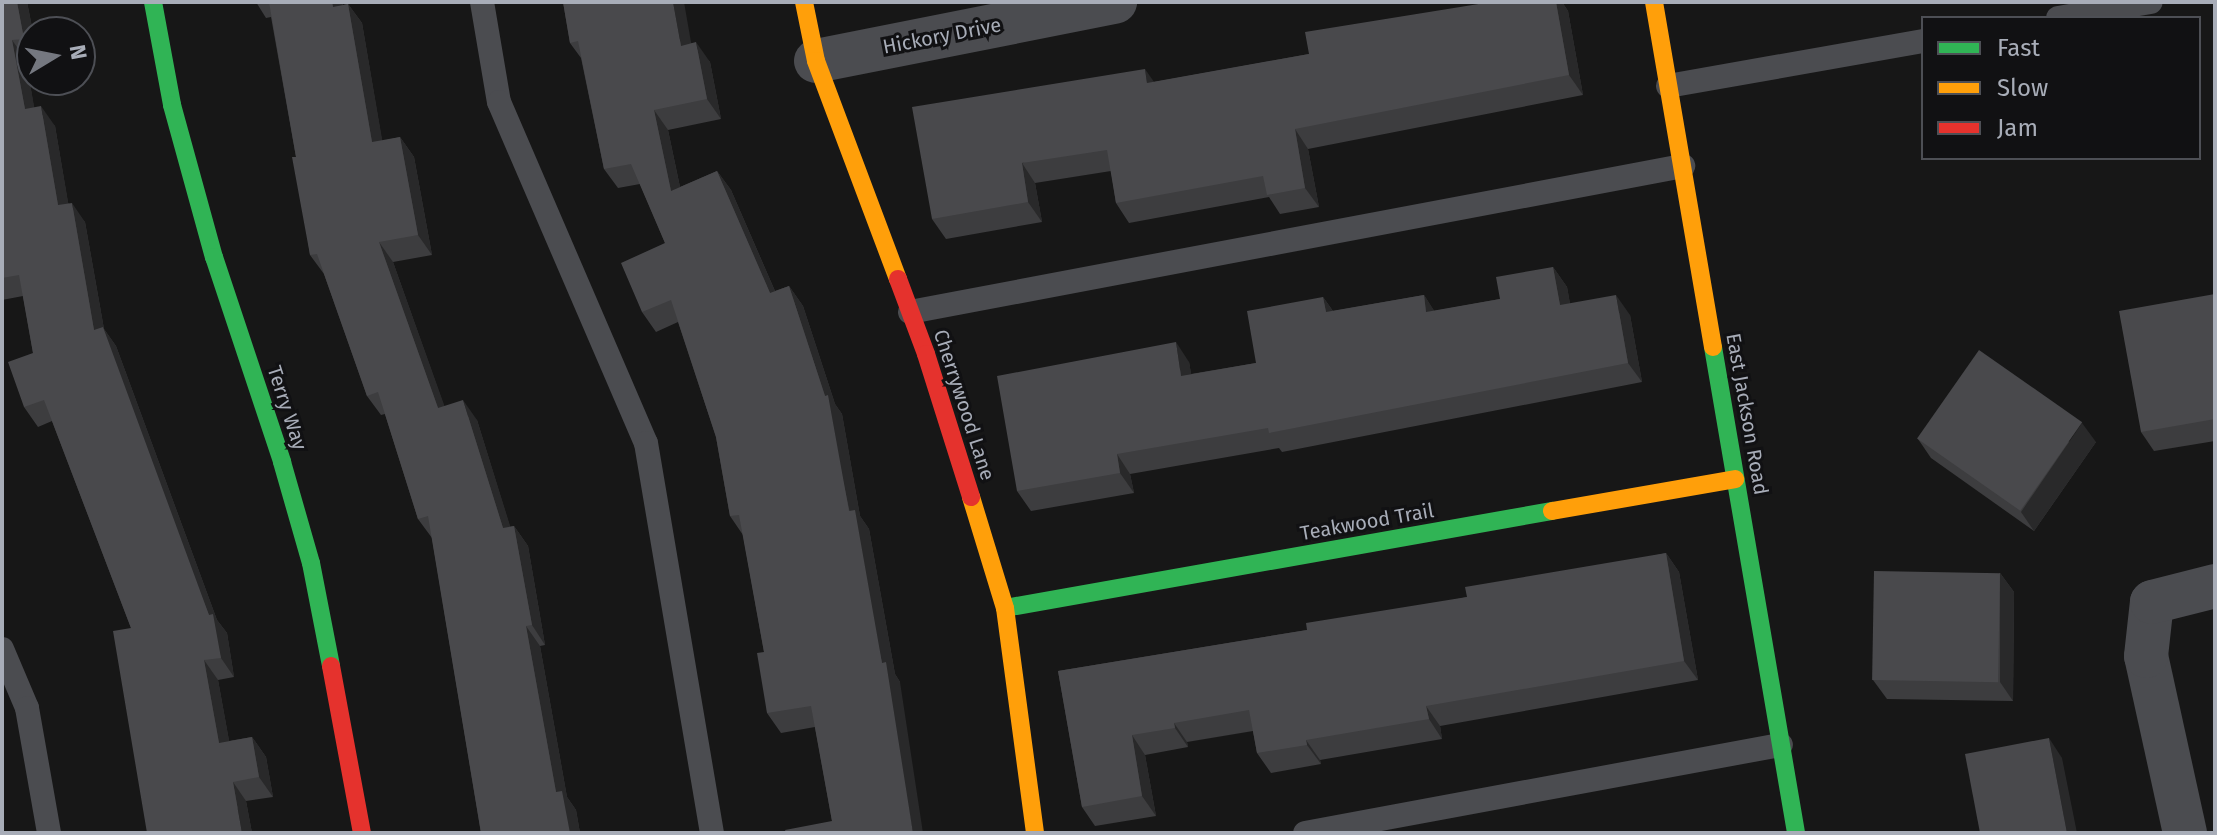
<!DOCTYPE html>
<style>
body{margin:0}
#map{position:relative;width:2217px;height:835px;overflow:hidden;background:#171717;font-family:"Fira Sans",sans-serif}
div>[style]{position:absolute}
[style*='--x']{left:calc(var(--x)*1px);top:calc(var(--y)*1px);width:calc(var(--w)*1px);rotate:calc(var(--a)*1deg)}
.lane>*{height:24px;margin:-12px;padding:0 12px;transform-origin:12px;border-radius:12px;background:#4b4c50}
.street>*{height:44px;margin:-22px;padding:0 22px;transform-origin:22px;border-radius:22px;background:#4b4c50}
.fast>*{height:18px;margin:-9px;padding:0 9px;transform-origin:9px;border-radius:9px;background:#30b455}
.slow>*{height:18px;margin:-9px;padding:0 9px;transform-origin:9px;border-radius:9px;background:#ff9f0a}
.jam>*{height:18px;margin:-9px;padding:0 9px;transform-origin:9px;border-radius:9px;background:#e5322d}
.wall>*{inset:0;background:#3d3d3f}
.shaded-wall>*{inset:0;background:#29292a}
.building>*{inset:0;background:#49494c;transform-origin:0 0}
span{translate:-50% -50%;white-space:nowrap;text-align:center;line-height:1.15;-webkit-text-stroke:6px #111113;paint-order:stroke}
.street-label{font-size:20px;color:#a8adb8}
.frame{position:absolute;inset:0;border:4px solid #a8adb8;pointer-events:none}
.legend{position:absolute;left:1921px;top:16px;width:280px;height:144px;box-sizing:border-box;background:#111113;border:2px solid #4d4f55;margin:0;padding:10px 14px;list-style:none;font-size:24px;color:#a8adb8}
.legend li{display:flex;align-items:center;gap:16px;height:40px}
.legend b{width:40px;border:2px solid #4d4f55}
.north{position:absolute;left:16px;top:16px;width:80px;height:80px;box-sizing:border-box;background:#111113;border:2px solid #4d4f55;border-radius:50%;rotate:80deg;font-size:22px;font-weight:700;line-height:32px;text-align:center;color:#a8adb8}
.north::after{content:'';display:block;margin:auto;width:28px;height:36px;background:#757880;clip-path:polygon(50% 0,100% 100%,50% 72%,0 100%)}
</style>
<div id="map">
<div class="lane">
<i style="--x:482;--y:2;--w:101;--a:80.4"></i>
<i style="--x:499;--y:102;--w:371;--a:66.7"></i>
<i style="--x:646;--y:443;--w:396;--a:80.4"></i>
<i style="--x:2058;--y:18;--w:94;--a:-9.8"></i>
<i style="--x:1668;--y:86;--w:259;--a:-10"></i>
<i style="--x:910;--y:312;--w:787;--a:-10.7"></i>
<i style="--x:2;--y:649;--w:64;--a:67"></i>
<i style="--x:27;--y:708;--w:127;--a:80"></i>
<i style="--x:1305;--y:833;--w:484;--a:-10.5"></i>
</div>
<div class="street">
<i style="--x:816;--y:61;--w:305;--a:-11.2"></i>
<i style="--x:2185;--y:833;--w:181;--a:-102.4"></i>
<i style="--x:2146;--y:656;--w:54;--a:-83.7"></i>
<i style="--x:2152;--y:602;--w:65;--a:-14.3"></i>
</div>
<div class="fast">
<i style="--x:153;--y:2;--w:105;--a:79.5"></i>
<i style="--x:172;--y:105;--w:158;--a:74.6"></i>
<i style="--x:214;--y:257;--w:216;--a:71.6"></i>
<i style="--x:282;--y:462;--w:105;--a:74"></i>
<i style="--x:311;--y:563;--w:105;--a:79"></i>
<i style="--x:1713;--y:347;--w:493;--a:80.3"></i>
<i style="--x:1005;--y:608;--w:556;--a:-10.06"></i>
</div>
<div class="slow">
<i style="--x:804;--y:2;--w:60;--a:78.5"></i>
<i style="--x:816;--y:61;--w:233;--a:69.4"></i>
<i style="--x:1654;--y:2;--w:350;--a:80.3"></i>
<i style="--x:971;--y:497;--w:116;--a:73"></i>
<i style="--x:1005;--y:608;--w:227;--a:82.4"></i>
<i style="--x:1552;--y:511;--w:186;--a:-9.9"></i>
</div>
<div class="jam">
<i style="--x:898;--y:279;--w:80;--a:69.5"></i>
<i style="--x:926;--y:354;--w:150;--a:72.5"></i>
<i style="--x:331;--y:666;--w:170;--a:79.5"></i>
</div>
<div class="wall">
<i style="clip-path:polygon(2px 2px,27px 2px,33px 32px,32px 59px,26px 60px,34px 108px,55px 126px,68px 203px,85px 222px,104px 329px,116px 346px,217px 620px,227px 633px,234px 677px,218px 680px,229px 741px,252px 737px,266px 757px,273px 797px,246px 801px,252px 833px,131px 628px,52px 421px,38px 427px,24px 407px,33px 353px,23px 296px,2px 300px)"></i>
<i style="clip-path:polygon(256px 2px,342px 2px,343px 5px,348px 4px,362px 23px,382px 141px,400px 137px,414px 157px,432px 255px,393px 262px,444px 406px,477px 420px,510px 527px,514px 526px,528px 546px,545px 645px,540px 646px,567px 797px,576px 810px,580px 833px,481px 833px,432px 538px,418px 519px,385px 414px,381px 415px,367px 396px,324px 274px,310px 255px,296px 157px,271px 17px,266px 18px)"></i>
<i style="clip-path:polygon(563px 2px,691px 43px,710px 62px,721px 119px,668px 130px,680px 187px,717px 171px,731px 190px,775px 291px,789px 286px,803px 306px,835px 404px,842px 414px,860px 516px,869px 529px,895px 674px,900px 682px,832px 821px,815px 727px,781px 733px,767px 713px,764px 652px,743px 535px,730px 516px,716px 437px,678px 322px,656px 332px,642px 312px,665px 243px,640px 184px,618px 188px,604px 169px,581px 58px,570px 43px)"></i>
<i style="clip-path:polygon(1491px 2px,1562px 2px,1568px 11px,1583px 95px,1308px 149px,1319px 207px,1280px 214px,1269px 197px,1129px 223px,1116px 203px,1111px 171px,1035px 183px,1042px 222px,946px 239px,932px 219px,1154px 82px,1309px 54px)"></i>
<i style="clip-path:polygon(1553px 267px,1567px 287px,1570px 304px,1630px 315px,1642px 382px,1282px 452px,1279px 448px,1130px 474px,1134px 493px,1031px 511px,1017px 491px,1189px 362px,1191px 374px,1256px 363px,1323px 297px,1333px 311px,1424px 295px,1434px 311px,1500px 299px)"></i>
<i style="clip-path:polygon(2215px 294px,2215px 441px,2154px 451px,2141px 432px)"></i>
<i style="clip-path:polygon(1918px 439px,2096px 442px,2034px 531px,1931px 458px)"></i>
<i style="clip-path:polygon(1666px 553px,1679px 572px,1698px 680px,1440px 726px,1442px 739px,1320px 760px,1321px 764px,1271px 773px,1257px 753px,1253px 731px,1187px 742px,1188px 747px,1145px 755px,1156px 816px,1095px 826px,1082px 807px,1058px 671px,1307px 630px,1467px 597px)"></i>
<i style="clip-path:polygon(2000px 573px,2014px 592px,2013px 701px,1887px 699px,1873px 680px)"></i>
</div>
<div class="shaded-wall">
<i style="clip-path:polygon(17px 2px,27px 2px,33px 32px,32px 51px,24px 39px)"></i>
<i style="clip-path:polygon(332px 2px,342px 2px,347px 26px,333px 7px)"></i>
<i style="clip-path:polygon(673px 2px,684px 2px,695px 65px,681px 46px)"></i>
<i style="clip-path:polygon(1556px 2px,1562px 2px,1568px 11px,1583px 95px,1569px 75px)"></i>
<i style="clip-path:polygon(348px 4px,362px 23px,386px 162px,372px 142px)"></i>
<i style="clip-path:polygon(12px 40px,26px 60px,38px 129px,25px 109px)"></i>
<i style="clip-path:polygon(696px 42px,710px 62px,721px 119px,707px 99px)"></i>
<i style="clip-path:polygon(1145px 69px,1159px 89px,1147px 83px)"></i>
<i style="clip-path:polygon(41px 106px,55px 126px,72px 225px,58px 205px)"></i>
<i style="clip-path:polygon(654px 110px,668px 130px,685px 211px,671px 191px)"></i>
<i style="clip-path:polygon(1295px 129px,1308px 149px,1319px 207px,1305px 188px)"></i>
<i style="clip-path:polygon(400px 137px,414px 157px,432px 255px,418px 235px)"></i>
<i style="clip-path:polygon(1022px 163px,1035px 183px,1042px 222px,1028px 202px)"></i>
<i style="clip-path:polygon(717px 171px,731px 190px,784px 312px,770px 293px)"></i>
<i style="clip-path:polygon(72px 203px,85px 222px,104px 329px,116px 346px,217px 620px,227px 633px,234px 677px,221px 658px,209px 615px,94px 330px)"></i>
<i style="clip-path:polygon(379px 242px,393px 262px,452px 427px,438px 408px)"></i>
<i style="clip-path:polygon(1553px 267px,1567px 287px,1574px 325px,1560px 305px)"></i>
<i style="clip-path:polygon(789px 286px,803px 306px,835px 404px,842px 414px,860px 516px,869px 529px,895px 674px,900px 682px,923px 833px,913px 833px,882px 663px,825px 396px)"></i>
<i style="clip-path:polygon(1424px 295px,1437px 315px,1426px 312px)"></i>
<i style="clip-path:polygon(1616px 295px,1630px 315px,1642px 382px,1628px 363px)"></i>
<i style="clip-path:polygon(1323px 297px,1337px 317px,1326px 312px)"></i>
<i style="clip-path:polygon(1176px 342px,1189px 362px,1195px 395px,1181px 376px)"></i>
<i style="clip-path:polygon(463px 400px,477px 420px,517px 548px,503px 528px)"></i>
<i style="clip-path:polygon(2082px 423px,2096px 442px,2034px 531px,2021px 512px)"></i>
<i style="clip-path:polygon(1117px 454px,1130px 474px,1134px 493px,1120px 473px)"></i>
<i style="clip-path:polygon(514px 526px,528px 546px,545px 645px,532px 625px)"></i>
<i style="clip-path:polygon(1666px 553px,1679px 572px,1698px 680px,1684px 661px)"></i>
<i style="clip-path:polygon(2000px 573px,2014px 592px,2013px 701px,2000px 682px)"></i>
<i style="clip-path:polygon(526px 626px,540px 646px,567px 797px,576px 810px,580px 833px,570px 833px,556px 792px)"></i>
<i style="clip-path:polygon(204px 660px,218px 680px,233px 762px,219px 743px)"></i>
<i style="clip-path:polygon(1426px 706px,1440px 726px,1442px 739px,1429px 719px)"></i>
<i style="clip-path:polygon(1174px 723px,1187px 742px,1188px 747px,1175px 728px)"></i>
<i style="clip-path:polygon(1132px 735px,1145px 755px,1156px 816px,1142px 796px)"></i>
<i style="clip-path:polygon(252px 737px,266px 757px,273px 797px,259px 777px)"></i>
<i style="clip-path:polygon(2049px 738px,2062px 758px,2077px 833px,2067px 833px)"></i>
<i style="clip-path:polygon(1306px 740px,1320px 760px,1321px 764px,1307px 745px)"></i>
<i style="clip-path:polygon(233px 782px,246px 801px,252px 833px,242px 833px)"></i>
</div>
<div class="building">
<i style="clip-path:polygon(2px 2px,17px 2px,24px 39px,12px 40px,25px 109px,41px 106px,58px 205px,72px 203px,94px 330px,103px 327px,209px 615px,213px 614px,221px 658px,204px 660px,219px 743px,252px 737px,259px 777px,233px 782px,242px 833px,147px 833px,113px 631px,131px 628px,44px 400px,24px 407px,8px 362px,33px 353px,19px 275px,2px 278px)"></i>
<i style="clip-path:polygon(269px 2px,332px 2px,333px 7px,348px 4px,372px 142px,400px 137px,418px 235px,379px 242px,438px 408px,463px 400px,503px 528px,514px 526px,532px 625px,526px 626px,556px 792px,562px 791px,570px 833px,481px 833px,428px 516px,418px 519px,378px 392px,367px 396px,317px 254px,310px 255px,292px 157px,296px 157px)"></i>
<i style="clip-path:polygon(563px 2px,673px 2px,681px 46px,696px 42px,707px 99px,654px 110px,671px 191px,717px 171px,770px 293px,789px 286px,825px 396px,828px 395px,849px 511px,855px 510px,882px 663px,886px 662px,913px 833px,786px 833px,785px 830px,832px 821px,811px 706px,767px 713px,757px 653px,764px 652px,739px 515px,730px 516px,716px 437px,671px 300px,642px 312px,621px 263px,665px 243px,631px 164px,604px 169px,578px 41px,570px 43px)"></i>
<i style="clip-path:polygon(1491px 2px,1556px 2px,1569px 75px,1295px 129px,1305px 188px,1267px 195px,1263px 176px,1116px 203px,1107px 150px,1022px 163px,1028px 202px,932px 219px,912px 107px,1145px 69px,1147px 83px,1309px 54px,1305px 32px)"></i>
<i style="clip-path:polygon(1553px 267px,1560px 305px,1616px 295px,1628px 363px,1269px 433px,1268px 428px,1117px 454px,1120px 473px,1017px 491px,997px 376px,1176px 342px,1181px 376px,1256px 363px,1247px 311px,1323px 297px,1326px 312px,1424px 295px,1426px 312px,1500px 299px,1496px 277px)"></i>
<i style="clip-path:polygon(2215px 294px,2215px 419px,2141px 432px,2119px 311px)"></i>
<i style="left:1979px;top:350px;width:126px;height:108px;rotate:35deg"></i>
<i style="clip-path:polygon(1666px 553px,1684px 661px,1426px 706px,1429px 719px,1306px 740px,1307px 745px,1257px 753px,1249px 710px,1174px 723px,1175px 728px,1132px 735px,1142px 796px,1082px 807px,1058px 671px,1307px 630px,1306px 623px,1467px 597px,1465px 587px)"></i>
<i style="left:1874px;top:571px;width:126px;height:109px;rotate:1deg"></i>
<i style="clip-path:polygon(2049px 738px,2067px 833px,1980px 833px,1965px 754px)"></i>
</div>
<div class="street-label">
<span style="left:942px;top:36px;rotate:-11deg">Hickory Drive</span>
<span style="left:964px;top:405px;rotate:72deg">Cherrywood Lane</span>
<span style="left:287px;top:408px;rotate:72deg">Terry Way</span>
<span style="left:1747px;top:414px;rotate:80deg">East Jackson Road</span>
<span style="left:1367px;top:522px;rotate:-10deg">Teakwood Trail</span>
</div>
<div class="frame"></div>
<ul class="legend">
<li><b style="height:10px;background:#30b455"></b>Fast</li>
<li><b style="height:10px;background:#ff9f0a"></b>Slow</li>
<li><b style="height:10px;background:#e5322d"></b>Jam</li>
</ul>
<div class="north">N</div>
</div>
